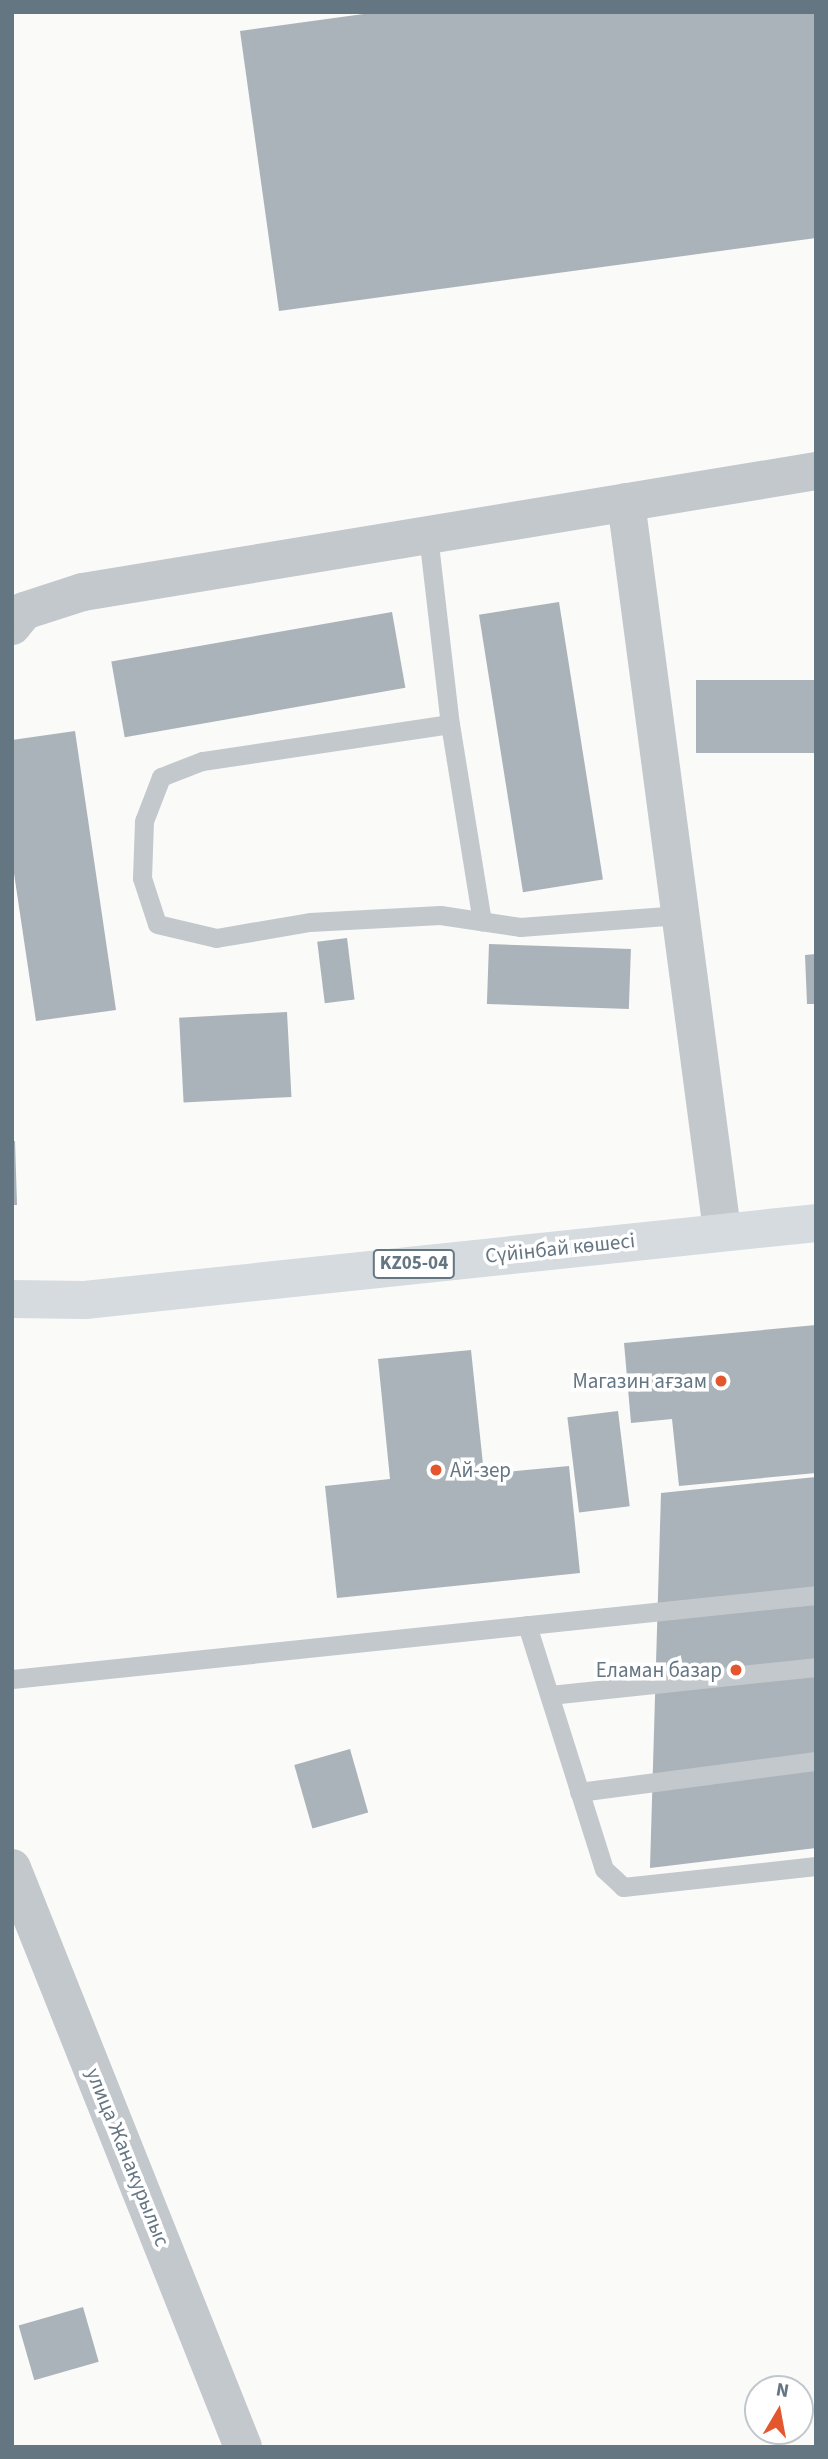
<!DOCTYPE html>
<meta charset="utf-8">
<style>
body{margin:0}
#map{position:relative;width:828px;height:2459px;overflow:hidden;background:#fafaf8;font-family:"Source Sans 3",sans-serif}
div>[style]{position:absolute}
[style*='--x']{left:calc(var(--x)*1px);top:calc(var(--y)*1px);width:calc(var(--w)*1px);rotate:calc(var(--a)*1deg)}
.building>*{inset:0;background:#aab3b9;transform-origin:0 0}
.service>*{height:19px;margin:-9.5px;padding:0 9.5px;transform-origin:9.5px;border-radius:9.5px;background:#c3c8cc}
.minor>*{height:38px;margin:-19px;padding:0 19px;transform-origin:19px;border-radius:19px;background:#c3c8cc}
.primary>*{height:38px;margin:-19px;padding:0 19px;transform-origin:19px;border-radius:19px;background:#d6dbdf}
.dots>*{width:19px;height:19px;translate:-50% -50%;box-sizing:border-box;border:4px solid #fff;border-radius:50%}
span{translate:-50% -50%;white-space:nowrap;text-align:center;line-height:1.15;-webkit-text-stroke:7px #fff;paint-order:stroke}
.shield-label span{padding:2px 5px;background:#fff;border:2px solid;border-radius:5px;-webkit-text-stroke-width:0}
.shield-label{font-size:19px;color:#657683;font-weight:700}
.street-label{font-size:21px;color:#657683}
.poi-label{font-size:21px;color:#657683}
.right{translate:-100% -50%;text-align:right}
.left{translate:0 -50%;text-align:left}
.frame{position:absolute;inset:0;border:14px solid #657683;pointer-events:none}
.north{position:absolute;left:744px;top:2375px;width:70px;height:70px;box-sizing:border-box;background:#fff;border:2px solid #c1c8cd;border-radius:50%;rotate:10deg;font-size:19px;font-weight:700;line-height:28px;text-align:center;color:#657683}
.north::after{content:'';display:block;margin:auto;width:24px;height:32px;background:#e4572e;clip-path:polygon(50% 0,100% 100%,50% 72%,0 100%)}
</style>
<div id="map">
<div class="building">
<i style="clip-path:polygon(378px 12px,816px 12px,816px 238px,279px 311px,240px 31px)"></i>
<i style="left:559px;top:602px;width:281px;height:81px;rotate:81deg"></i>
<i style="left:392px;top:612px;width:77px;height:285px;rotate:80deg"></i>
<i style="left:816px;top:680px;width:73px;height:120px;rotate:90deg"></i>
<i style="clip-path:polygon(75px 731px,116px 1010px,36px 1021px,12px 860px,12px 740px)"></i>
<i style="left:347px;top:938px;width:62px;height:30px;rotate:83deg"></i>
<i style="left:489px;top:944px;width:142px;height:60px;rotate:2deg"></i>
<i style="clip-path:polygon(816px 954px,816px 1004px,807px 1004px,805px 955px)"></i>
<i style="left:287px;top:1012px;width:85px;height:108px;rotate:87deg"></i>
<i style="clip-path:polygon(12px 1141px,15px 1141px,17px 1205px,12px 1205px)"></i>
<i style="clip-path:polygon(816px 1325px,816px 1473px,679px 1486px,672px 1419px,631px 1423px,624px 1343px)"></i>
<i style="clip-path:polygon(471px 1350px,484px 1474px,569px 1466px,580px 1573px,337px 1598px,325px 1486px,390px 1479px,378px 1359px)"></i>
<i style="left:618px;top:1411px;width:96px;height:51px;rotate:83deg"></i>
<i style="clip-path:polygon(816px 1477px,816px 1848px,650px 1868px,661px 1493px)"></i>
<i style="left:350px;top:1749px;width:66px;height:58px;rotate:74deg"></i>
<i style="left:83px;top:2307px;width:57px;height:67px;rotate:74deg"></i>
</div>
<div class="service">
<i style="--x:428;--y:535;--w:190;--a:83.4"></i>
<i style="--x:450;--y:724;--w:200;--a:80.8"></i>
<i style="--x:450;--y:724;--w:251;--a:171.5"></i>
<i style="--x:202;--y:761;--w:44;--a:158.7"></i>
<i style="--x:161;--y:777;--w:47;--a:111.1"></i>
<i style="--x:144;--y:821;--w:57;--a:92"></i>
<i style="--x:142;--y:878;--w:48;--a:71.9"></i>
<i style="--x:157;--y:924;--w:61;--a:13.3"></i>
<i style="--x:216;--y:938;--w:95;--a:-9.7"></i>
<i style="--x:310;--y:922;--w:130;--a:-3.1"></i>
<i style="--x:440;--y:915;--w:81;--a:8.5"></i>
<i style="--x:520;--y:927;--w:160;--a:-4.3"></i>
<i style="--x:527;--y:1625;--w:256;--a:72.5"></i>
<i style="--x:604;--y:1869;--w:26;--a:43"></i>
<i style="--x:623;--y:1887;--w:194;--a:-6.2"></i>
<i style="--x:12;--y:1679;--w:808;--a:-5.96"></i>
<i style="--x:550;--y:1695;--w:267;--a:-6"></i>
<i style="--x:579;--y:1792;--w:239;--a:-7.5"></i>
</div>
<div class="minor">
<i style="--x:626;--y:502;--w:734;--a:82.49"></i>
<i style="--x:12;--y:626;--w:19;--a:-51"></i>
<i style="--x:24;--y:611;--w:62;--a:-17.9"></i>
<i style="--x:83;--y:592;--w:743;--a:-9.37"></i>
<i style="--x:12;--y:1868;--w:623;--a:68.25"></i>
</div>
<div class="primary">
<i style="--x:12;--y:1299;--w:73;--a:0.8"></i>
<i style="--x:85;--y:1300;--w:735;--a:-6.01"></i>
</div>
<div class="dots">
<i style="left:721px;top:1381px;background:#e4572e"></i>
<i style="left:436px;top:1470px;background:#e4572e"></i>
<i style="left:736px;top:1670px;background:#e4572e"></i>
</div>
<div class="shield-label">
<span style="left:414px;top:1264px">KZ05-04</span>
</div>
<div class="street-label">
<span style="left:560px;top:1248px;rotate:-6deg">Сүйінбай көшесі</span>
<span style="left:128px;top:2157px;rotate:68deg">улица Жанакурылыс</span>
</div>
<div class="poi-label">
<span class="right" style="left:707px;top:1381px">Магазин ағзам</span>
<span class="left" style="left:450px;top:1470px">Ай-зер</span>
<span class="right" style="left:722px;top:1670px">Еламан базар</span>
</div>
<div class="frame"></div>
<div class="north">N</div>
</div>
